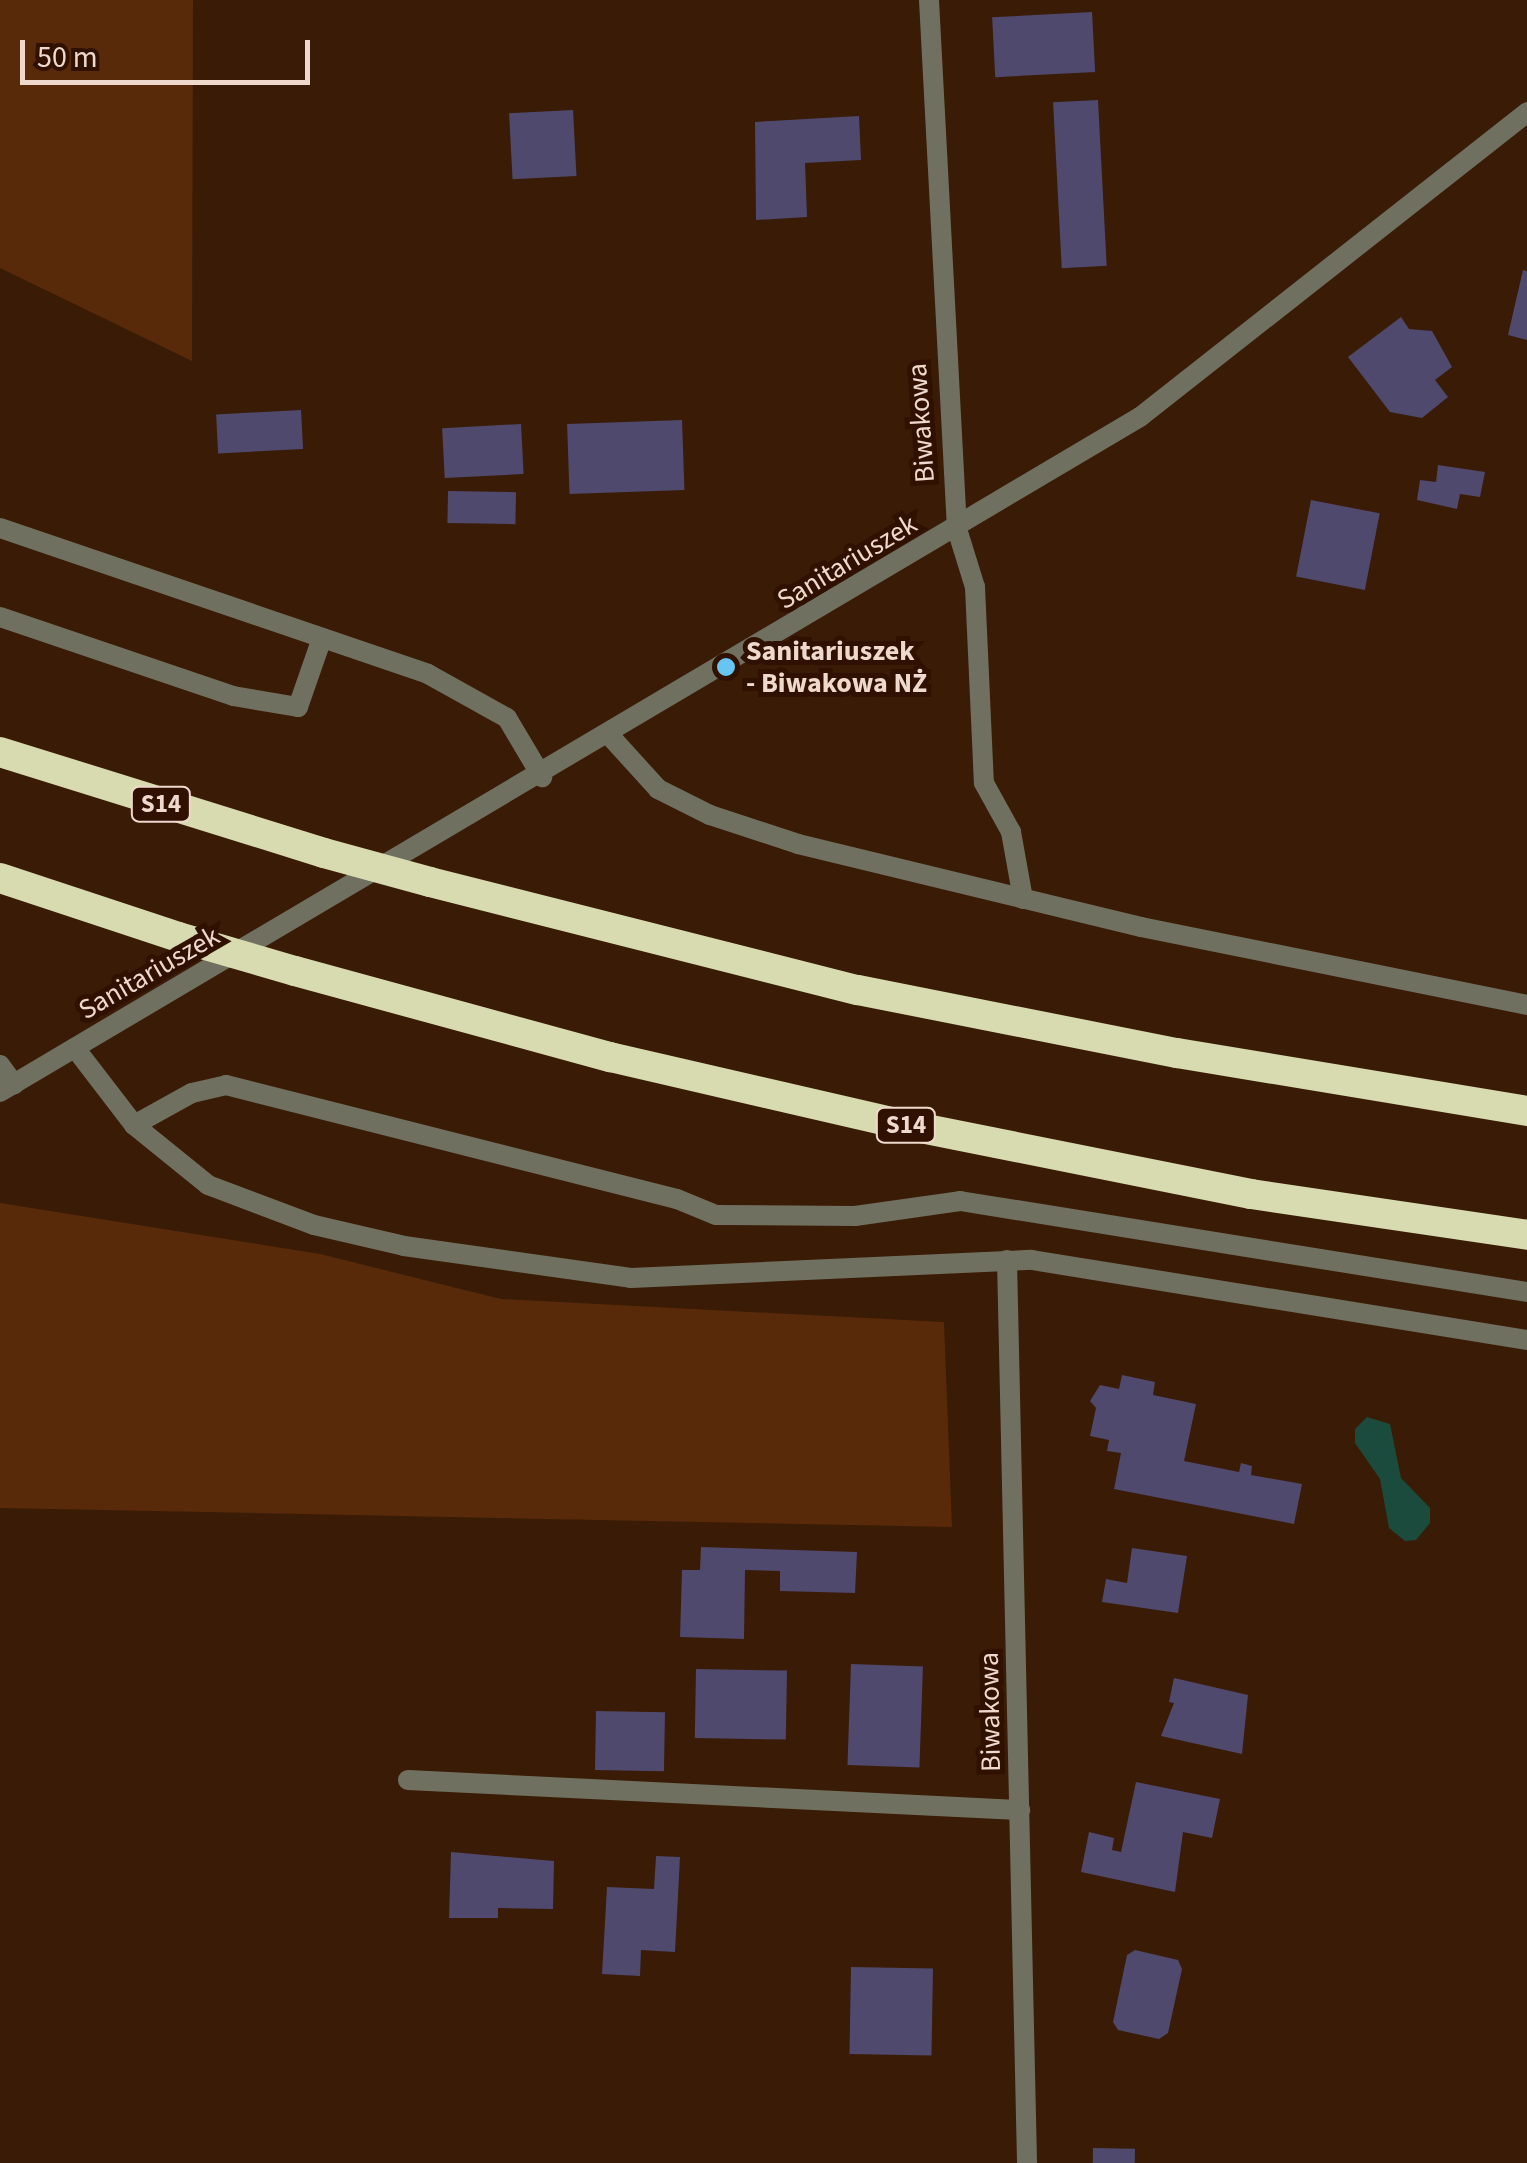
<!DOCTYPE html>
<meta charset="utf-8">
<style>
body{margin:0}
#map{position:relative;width:1527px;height:2163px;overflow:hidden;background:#3a1b06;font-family:"Source Sans 3",sans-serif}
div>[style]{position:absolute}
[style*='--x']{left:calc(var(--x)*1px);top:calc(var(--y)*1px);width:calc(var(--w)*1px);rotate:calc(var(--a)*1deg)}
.green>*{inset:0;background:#582a0a}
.water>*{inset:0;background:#1a4b3d}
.building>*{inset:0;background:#4f496d;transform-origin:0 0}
.service>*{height:20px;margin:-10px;padding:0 10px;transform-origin:10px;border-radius:10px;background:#6f705f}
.minor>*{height:20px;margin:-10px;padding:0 10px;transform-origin:10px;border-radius:10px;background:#6f705f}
.tertiary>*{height:20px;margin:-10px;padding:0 10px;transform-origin:10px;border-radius:10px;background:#6f705f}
.motorway>*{height:30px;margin:-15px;padding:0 15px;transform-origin:15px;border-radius:15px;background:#d7dbaf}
.motorway-bridge>*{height:30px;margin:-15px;padding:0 15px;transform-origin:15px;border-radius:15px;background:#d7dbaf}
.dots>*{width:28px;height:28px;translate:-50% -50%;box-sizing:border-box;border:5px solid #301100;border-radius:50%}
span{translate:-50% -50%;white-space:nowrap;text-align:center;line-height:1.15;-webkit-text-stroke:10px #301100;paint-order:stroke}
.shield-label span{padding:2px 8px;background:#301100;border:2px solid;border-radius:8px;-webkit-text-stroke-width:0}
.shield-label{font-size:25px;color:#efd9cd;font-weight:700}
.street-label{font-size:28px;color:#efd9cd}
.poi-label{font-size:28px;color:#efd9cd;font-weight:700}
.left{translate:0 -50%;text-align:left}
.scale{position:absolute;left:20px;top:40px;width:290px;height:45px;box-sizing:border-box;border:5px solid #efd9cd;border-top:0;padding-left:12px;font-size:30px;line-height:35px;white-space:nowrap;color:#efd9cd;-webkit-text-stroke:8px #301100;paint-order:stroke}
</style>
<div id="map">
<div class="green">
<i style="clip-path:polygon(0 0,193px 0,192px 361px,0 268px)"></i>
<i style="clip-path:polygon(0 1203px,320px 1254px,501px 1299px,944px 1322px,952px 1527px,0 1508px)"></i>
</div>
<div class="water">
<i style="clip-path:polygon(1367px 1417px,1390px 1424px,1401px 1478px,1430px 1508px,1430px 1523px,1416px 1540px,1405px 1541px,1389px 1528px,1380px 1479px,1355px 1443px,1355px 1429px)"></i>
</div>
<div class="building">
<i style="left:1092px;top:12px;width:60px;height:100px;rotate:87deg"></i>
<i style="left:1098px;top:100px;width:166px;height:45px;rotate:87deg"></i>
<i style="left:573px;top:110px;width:66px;height:64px;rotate:87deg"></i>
<i style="clip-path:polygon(859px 116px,861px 160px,805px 163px,807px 217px,756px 220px,755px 122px)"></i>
<i style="clip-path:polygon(1523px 270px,1527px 271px,1527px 340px,1508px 335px)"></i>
<i style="clip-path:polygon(1401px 317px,1409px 329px,1432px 331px,1452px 367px,1435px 380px,1448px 397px,1422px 418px,1390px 412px,1348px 357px)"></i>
<i style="left:301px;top:410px;width:39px;height:85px;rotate:87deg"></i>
<i style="left:682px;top:420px;width:70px;height:115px;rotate:88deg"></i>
<i style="left:521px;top:424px;width:50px;height:79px;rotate:87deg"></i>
<i style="clip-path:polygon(1438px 465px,1485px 472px,1480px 497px,1460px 494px,1457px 509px,1417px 500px,1420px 480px,1436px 482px)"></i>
<i style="left:448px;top:491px;width:68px;height:32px;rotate:1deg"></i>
<i style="left:1311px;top:500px;width:70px;height:78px;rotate:11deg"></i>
<i style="clip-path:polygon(1122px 1375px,1155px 1382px,1153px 1395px,1196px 1404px,1184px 1461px,1239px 1472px,1241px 1463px,1252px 1466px,1251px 1475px,1302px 1484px,1294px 1524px,1114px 1489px,1121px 1453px,1107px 1451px,1109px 1440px,1090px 1436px,1096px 1408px,1090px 1401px,1100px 1385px,1119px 1389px)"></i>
<i style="clip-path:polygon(701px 1547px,857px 1552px,855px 1593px,780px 1591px,780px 1571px,745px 1570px,744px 1639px,680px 1637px,682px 1570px,700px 1570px)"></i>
<i style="clip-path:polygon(1132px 1548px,1187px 1556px,1178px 1613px,1102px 1602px,1106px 1579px,1127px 1583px)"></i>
<i style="left:851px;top:1664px;width:72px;height:101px;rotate:2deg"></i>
<i style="left:696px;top:1669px;width:91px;height:69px;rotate:1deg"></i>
<i style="clip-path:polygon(1174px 1678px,1248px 1695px,1242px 1754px,1161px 1736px,1174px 1703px,1169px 1702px)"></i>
<i style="left:596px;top:1711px;width:69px;height:59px;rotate:1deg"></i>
<i style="clip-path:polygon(1136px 1782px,1220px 1799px,1212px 1838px,1183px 1832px,1175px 1892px,1081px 1872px,1089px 1832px,1114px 1838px,1112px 1850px,1121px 1852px)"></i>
<i style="clip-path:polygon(451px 1852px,554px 1861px,553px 1909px,498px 1908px,498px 1918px,449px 1918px)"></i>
<i style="clip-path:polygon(656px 1856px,680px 1857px,675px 1952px,641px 1950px,640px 1976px,602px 1974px,607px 1887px,654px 1889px)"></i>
<i style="clip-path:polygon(1135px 1950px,1178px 1960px,1182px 1969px,1168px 2033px,1159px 2039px,1118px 2030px,1113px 2022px,1127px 1955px)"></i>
<i style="left:851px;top:1967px;width:82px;height:87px;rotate:1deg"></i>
<i style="left:1093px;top:2148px;width:42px;height:15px;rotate:1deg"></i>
</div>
<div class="service">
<i style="--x:0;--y:528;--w:452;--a:18.8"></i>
<i style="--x:428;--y:674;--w:90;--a:29.1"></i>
<i style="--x:507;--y:718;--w:69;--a:59.3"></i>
<i style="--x:957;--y:529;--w:61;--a:72.8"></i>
<i style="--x:975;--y:587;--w:196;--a:87.4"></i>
<i style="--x:984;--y:783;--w:56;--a:61.1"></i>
<i style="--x:1011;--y:832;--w:68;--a:79.8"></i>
<i style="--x:0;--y:617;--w:246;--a:18.7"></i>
<i style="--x:233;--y:696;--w:66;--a:9.6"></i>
<i style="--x:298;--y:707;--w:73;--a:-70.8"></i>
<i style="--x:610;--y:736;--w:72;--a:47.8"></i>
<i style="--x:658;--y:789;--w:58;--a:26.6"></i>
<i style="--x:710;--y:815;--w:93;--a:18.2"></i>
<i style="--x:798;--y:844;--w:353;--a:13.6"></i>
<i style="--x:1141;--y:927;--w:394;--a:11.4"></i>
<i style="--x:0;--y:1065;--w:24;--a:54"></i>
<i style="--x:134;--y:1125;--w:66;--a:-28.9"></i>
<i style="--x:192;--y:1093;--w:35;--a:-13"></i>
<i style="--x:226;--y:1085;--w:465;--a:14.2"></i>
<i style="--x:677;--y:1199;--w:42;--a:22.3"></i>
<i style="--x:716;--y:1215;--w:139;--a:0.4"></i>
<i style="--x:855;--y:1216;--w:106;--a:-8.1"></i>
<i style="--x:960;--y:1201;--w:574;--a:9.12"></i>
<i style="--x:408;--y:1780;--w:613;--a:2.81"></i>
</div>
<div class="minor">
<i style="--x:929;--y:0;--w:530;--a:86.97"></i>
<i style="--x:75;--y:1048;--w:97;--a:52.5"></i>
<i style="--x:134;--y:1125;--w:95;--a:39"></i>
<i style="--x:208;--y:1185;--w:113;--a:20.7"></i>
<i style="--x:314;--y:1225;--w:92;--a:13.1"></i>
<i style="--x:404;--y:1246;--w:229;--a:8"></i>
<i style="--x:631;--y:1278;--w:401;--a:-2.6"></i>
<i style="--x:1032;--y:1260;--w:501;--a:9.18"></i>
<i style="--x:1007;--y:1260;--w:903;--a:88.73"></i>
</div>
<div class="tertiary">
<i style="--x:0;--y:1092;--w:1325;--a:-30.63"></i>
<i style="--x:1140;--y:417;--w:493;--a:-38.2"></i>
</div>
<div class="motorway">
<i style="--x:0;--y:752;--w:339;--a:17.3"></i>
<i style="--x:0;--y:878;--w:188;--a:18.3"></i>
<i style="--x:430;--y:882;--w:441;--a:14.2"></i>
<i style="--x:858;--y:990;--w:325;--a:11.2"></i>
<i style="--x:1177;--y:1053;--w:355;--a:9.4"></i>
<i style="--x:295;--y:971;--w:327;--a:15.3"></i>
<i style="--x:610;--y:1057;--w:294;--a:13"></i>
<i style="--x:896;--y:1123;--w:362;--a:11.3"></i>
<i style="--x:1251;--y:1194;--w:279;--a:8.4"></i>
</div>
<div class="motorway-bridge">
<i style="--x:324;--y:853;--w:110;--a:15.3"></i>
<i style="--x:178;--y:937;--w:122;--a:16.2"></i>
</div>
<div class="dots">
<i style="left:726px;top:667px;background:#68c4f0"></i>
</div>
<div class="shield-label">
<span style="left:161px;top:804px">S14</span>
<span style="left:906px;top:1125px">S14</span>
</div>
<div class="street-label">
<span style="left:921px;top:423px;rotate:-94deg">Biwakowa</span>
<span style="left:847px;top:562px;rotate:-31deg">Sanitariuszek</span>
<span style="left:149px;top:973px;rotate:-30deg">Sanitariuszek</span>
<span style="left:990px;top:1712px;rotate:-91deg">Biwakowa</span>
</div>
<div class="poi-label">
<span class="left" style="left:746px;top:667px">Sanitariuszek<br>- Biwakowa NŻ</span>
</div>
<div class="scale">50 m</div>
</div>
